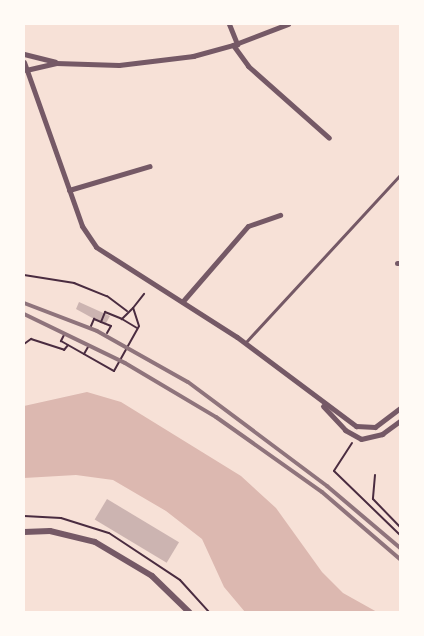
<!DOCTYPE html>
<style>
body{margin:0}
#map{position:relative;width:424px;height:636px;overflow:hidden;background:#f7e1d7;font-family:Lora,serif}
div>[style]{position:absolute}
[style*='--x']{left:calc(var(--x)*1px);top:calc(var(--y)*1px);width:calc(var(--w)*1px);rotate:calc(var(--a)*1deg)}
.water>*{inset:0;background:#dcb8b0}
.building>*{inset:0;background:#ccb4b1;transform-origin:0 0}
.path>*{height:2px;margin:-1px;padding:0 1px;transform-origin:1px;border-radius:1px;background:#4a2c40}
.service>*{height:2.5px;margin:-1.25px;padding:0 1.25px;transform-origin:1.25px;border-radius:1.25px;background:#755966}
.minor>*{height:5px;margin:-2.5px;padding:0 2.5px;transform-origin:2.5px;border-radius:2.5px;background:#755966}
.tertiary>*{height:6px;margin:-3px;padding:0 3px;transform-origin:3px;border-radius:3px;background:#755966}
.rail>*{height:4px;margin:-2px;padding:0 2px;transform-origin:2px;border-radius:2px;background:#8f747c}
span{translate:-50% -50%;white-space:nowrap;text-align:center;line-height:1.15;-webkit-text-stroke:5px #fffaf5;paint-order:stroke}
.frame{position:absolute;inset:0;border:25px solid #fffaf5;pointer-events:none}
</style>
<div id="map">
<div class="water">
<i style="clip-path:polygon(87px 392px,121px 402px,241px 476px,276px 508px,322px 572px,343px 593px,377px 612px,245px 612px,224px 587px,202px 539px,166px 511px,113px 480px,76px 475px,24px 478px,24px 406px)"></i>
</div>
<div class="building">
<i style="clip-path:polygon(79px 302px,110px 316px,105px 325px,76px 309px)"></i>
<i style="left:107px;top:499px;width:84px;height:24px;rotate:31deg"></i>
</div>
<div class="path">
<i style="--x:24;--y:275;--w:51;--a:9.1"></i>
<i style="--x:74;--y:283;--w:35;--a:22"></i>
<i style="--x:107;--y:296;--w:25;--a:37"></i>
<i style="--x:133;--y:308;--w:16;--a:135"></i>
<i style="--x:122;--y:319;--w:17;--a:31"></i>
<i style="--x:91;--y:326;--w:8;--a:-67"></i>
<i style="--x:94;--y:319;--w:8;--a:23"></i>
<i style="--x:107;--y:333;--w:8;--a:-60"></i>
<i style="--x:111;--y:326;--w:11;--a:-158"></i>
<i style="--x:101;--y:322;--w:11;--a:-68"></i>
<i style="--x:105;--y:312;--w:18;--a:22"></i>
<i style="--x:64;--y:335;--w:7;--a:117"></i>
<i style="--x:61;--y:341;--w:61;--a:29.5"></i>
<i style="--x:114;--y:371;--w:51;--a:-60.9"></i>
<i style="--x:139;--y:326;--w:19;--a:-108"></i>
<i style="--x:133;--y:308;--w:18;--a:-52"></i>
<i style="--x:24;--y:344;--w:9;--a:-36"></i>
<i style="--x:31;--y:339;--w:35;--a:18"></i>
<i style="--x:64;--y:350;--w:6;--a:-51"></i>
<i style="--x:84;--y:354;--w:8;--a:-60"></i>
<i style="--x:352;--y:443;--w:33;--a:123"></i>
<i style="--x:334;--y:471;--w:92;--a:44.1"></i>
<i style="--x:375;--y:475;--w:24;--a:95"></i>
<i style="--x:373;--y:499;--w:39;--a:46"></i>
<i style="--x:24;--y:516;--w:37;--a:3"></i>
<i style="--x:61;--y:518;--w:50;--a:17.4"></i>
<i style="--x:109;--y:533;--w:85;--a:33.5"></i>
<i style="--x:180;--y:580;--w:43;--a:47.8"></i>
</div>
<div class="service">
<i style="--x:246;--y:342;--w:227;--a:-47.3"></i>
</div>
<div class="minor">
<i style="--x:229;--y:24;--w:22;--a:68"></i>
<i style="--x:233;--y:45;--w:26;--a:54"></i>
<i style="--x:248;--y:66;--w:108;--a:41.6"></i>
<i style="--x:24;--y:54;--w:32;--a:14"></i>
<i style="--x:24;--y:62;--w:174;--a:70.5"></i>
<i style="--x:82;--y:226;--w:25;--a:56"></i>
<i style="--x:96;--y:247;--w:167;--a:32.6"></i>
<i style="--x:237;--y:337;--w:149;--a:36.8"></i>
<i style="--x:356;--y:426;--w:19;--a:3"></i>
<i style="--x:375;--y:427;--w:31;--a:-37"></i>
<i style="--x:26;--y:70;--w:31;--a:-13"></i>
<i style="--x:56;--y:63;--w:63;--a:1.8"></i>
<i style="--x:119;--y:65;--w:75;--a:-6.9"></i>
<i style="--x:193;--y:56;--w:41;--a:-15.4"></i>
<i style="--x:233;--y:45;--w:59;--a:-20.9"></i>
<i style="--x:69;--y:190;--w:84;--a:-16.5"></i>
<i style="--x:397;--y:263;--w:3;--a:0"></i>
<i style="--x:183;--y:301;--w:99;--a:-49.1"></i>
<i style="--x:248;--y:226;--w:34;--a:-19"></i>
<i style="--x:323;--y:406;--w:33;--a:47"></i>
<i style="--x:345;--y:430;--w:18;--a:29"></i>
<i style="--x:361;--y:439;--w:22;--a:-13"></i>
<i style="--x:382;--y:434;--w:22;--a:-36"></i>
</div>
<div class="tertiary">
<i style="--x:24;--y:532;--w:26;--a:-2"></i>
<i style="--x:50;--y:531;--w:46;--a:13.7"></i>
<i style="--x:95;--y:542;--w:66;--a:30.8"></i>
<i style="--x:152;--y:576;--w:52;--a:44.2"></i>
</div>
<div class="rail">
<i style="--x:24;--y:303;--w:78;--a:21"></i>
<i style="--x:97;--y:331;--w:104;--a:29.3"></i>
<i style="--x:188;--y:382;--w:174;--a:36.8"></i>
<i style="--x:327;--y:486;--w:96;--a:40.3"></i>
<i style="--x:24;--y:314;--w:112;--a:25.9"></i>
<i style="--x:125;--y:363;--w:106;--a:30.7"></i>
<i style="--x:216;--y:417;--w:130;--a:35.3"></i>
<i style="--x:322;--y:492;--w:103;--a:40.7"></i>
</div>
<div class="frame"></div>
</div>
